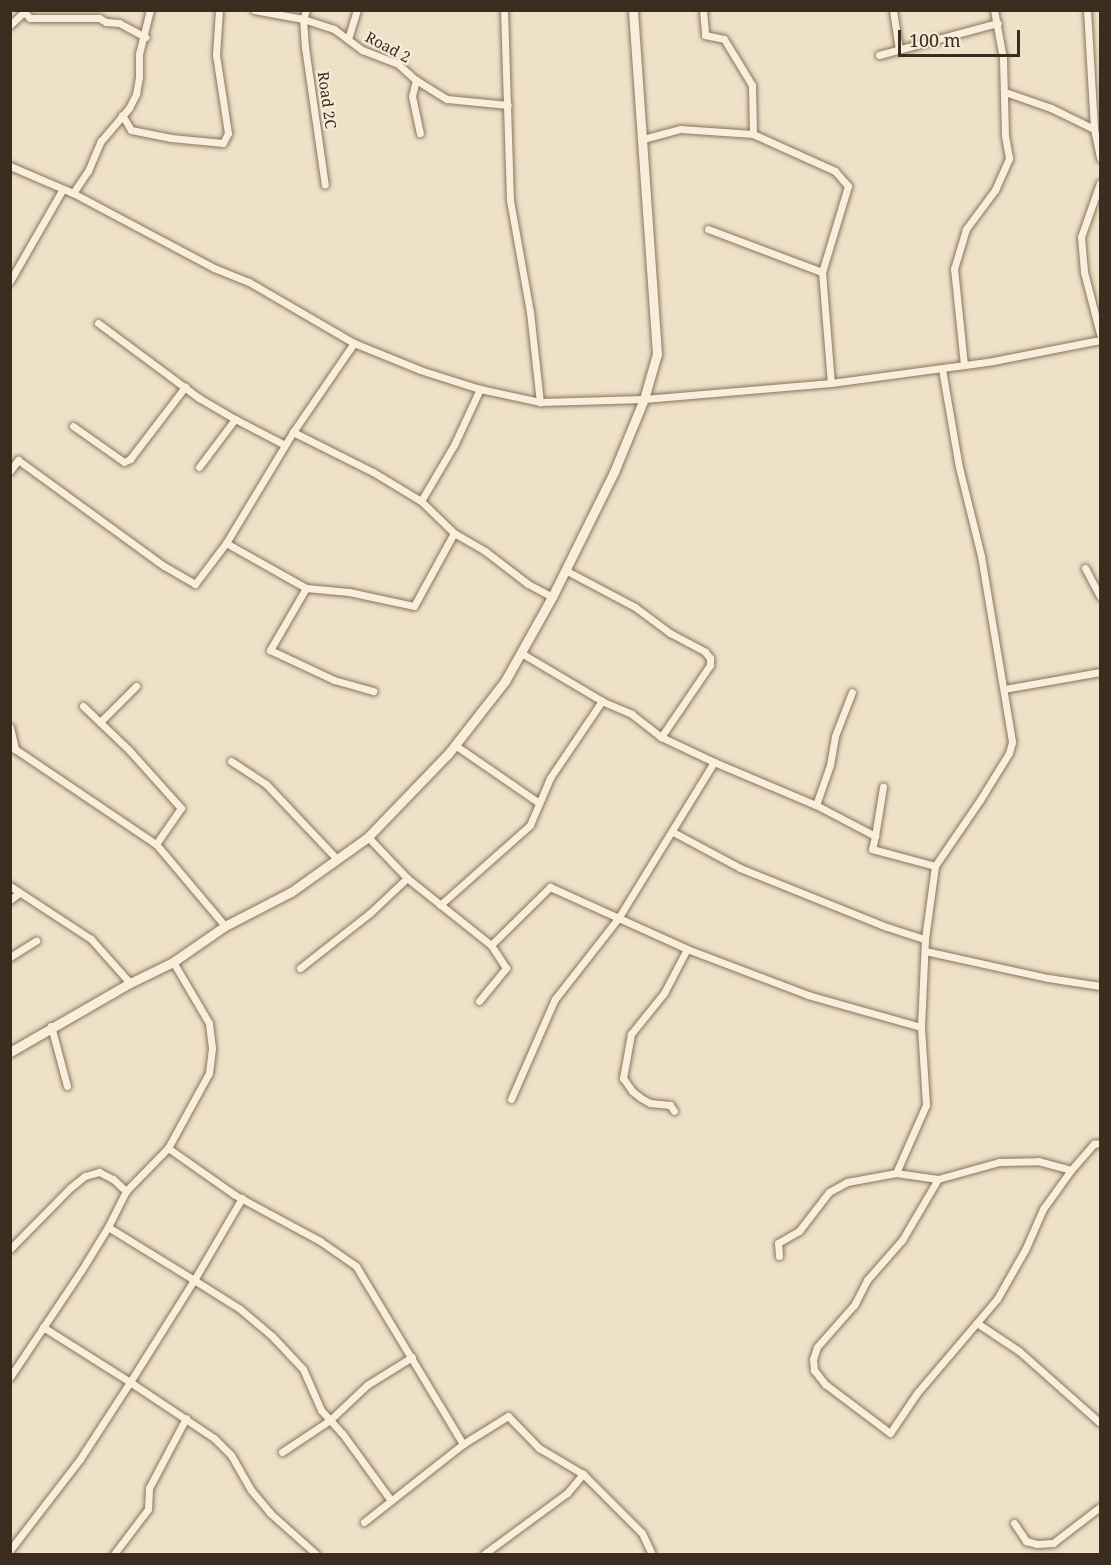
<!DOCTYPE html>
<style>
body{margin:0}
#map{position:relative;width:1111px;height:1565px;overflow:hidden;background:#eee1c8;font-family:"Noto Serif",serif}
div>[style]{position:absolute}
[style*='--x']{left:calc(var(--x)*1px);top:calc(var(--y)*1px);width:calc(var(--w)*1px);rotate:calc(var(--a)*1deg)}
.roads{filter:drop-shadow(0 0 2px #8a735d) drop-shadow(0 0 2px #8a735d)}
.street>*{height:7px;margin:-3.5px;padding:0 3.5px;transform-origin:3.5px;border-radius:3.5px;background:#f9eedb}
.secondary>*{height:9px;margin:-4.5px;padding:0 4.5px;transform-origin:4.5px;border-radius:4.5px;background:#f9eedb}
span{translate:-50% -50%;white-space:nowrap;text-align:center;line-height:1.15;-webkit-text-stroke:4.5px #f5ebd7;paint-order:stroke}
.street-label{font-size:15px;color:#3b2c20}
.frame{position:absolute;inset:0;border:12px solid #3b2c20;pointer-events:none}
.scale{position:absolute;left:898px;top:30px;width:122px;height:27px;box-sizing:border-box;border:3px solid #3b2c20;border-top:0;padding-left:8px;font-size:18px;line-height:21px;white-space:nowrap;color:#3b2c20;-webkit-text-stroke:4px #f5ebd7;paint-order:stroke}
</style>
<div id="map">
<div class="roads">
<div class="street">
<i style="--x:254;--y:10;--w:50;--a:10.4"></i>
<i style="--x:303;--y:19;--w:33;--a:18"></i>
<i style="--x:334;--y:29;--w:35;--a:37"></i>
<i style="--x:362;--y:50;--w:39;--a:21"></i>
<i style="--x:398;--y:64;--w:24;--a:42"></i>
<i style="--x:416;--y:80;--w:36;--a:32"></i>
<i style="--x:447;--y:99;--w:61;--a:5.6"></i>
<i style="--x:306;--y:10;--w:9;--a:108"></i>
<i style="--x:303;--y:19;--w:28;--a:86"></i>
<i style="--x:305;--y:47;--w:139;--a:81.8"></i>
<i style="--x:504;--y:10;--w:190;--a:88.2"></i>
<i style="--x:510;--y:200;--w:114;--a:79.9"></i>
<i style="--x:530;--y:312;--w:91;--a:83.7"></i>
<i style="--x:703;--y:10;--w:25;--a:85"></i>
<i style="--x:705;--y:35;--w:19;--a:12"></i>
<i style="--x:724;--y:39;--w:54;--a:58.7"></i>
<i style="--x:752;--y:85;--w:49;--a:88.8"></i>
<i style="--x:753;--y:134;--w:90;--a:24.3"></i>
<i style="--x:835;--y:171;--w:20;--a:49"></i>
<i style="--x:848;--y:186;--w:90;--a:106.8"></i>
<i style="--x:822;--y:272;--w:111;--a:85.4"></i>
<i style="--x:893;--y:10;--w:40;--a:81.5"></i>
<i style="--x:1087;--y:10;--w:119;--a:86.6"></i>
<i style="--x:1094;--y:129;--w:30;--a:78"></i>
<i style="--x:10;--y:25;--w:19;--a:-43"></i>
<i style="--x:24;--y:12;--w:8;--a:45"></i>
<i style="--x:30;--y:18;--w:69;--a:0"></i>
<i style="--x:99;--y:18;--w:8;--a:30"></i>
<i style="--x:106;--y:22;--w:13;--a:4"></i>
<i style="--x:119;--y:23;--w:30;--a:28"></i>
<i style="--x:348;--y:39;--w:30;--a:-73"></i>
<i style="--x:879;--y:55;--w:123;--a:-15.1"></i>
<i style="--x:416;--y:80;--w:16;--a:104"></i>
<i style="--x:412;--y:96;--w:38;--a:78"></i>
<i style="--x:1005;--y:92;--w:49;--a:19.2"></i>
<i style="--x:1051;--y:108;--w:48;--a:26"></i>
<i style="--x:122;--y:115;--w:17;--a:59"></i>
<i style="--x:131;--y:130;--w:41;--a:11.3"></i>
<i style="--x:171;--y:138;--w:52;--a:5.5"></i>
<i style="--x:223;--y:143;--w:11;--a:-63"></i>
<i style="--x:228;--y:133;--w:79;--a:-98.7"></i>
<i style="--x:216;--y:55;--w:45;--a:-86.2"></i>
<i style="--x:643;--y:139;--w:38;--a:-15"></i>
<i style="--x:680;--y:129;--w:73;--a:3.9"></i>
<i style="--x:10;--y:166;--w:69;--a:23.2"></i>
<i style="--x:73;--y:193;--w:160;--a:28"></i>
<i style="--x:214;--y:268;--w:38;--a:22"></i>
<i style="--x:249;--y:282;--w:121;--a:30.2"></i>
<i style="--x:354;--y:343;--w:71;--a:22.2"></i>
<i style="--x:420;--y:370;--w:63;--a:17.6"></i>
<i style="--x:480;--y:389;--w:61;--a:12.2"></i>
<i style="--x:540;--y:402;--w:104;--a:-1.7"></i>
<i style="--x:644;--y:399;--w:188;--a:-4.9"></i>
<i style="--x:831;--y:383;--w:163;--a:-7.7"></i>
<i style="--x:993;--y:361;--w:109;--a:-11.1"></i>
<i style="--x:1100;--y:183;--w:57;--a:109.4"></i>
<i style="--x:1081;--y:237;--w:35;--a:85"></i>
<i style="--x:1084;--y:272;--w:64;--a:75.5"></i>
<i style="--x:73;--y:193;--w:27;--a:-56"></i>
<i style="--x:88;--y:171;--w:33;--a:-67"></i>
<i style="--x:101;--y:141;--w:43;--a:-49.7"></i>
<i style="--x:129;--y:108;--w:16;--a:-63"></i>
<i style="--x:136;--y:94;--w:17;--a:-80"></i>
<i style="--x:139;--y:77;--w:23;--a:-90"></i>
<i style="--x:139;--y:54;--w:45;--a:-76"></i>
<i style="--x:708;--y:229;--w:122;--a:20.7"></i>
<i style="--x:10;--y:281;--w:106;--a:-60.1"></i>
<i style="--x:98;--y:323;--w:126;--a:36.6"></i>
<i style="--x:199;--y:398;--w:42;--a:30.3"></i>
<i style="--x:964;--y:365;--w:97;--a:-95.9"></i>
<i style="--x:954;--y:269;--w:42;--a:-73.3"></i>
<i style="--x:966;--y:229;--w:49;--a:-53.4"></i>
<i style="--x:995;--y:190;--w:35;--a:-66"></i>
<i style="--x:1009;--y:158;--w:23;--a:-100"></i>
<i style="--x:1005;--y:135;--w:77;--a:-91.5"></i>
<i style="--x:1003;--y:58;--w:49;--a:-100.6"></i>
<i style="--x:942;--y:369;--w:99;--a:80.2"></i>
<i style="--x:959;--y:467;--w:92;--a:76.1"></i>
<i style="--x:981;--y:556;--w:189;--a:80.5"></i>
<i style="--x:1012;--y:742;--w:11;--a:105"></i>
<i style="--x:1009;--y:753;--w:55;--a:121.7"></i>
<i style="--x:980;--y:800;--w:80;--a:124.3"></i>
<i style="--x:935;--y:866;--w:74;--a:97.8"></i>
<i style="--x:925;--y:939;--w:88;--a:92.6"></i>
<i style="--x:921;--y:1027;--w:78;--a:86.3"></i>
<i style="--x:926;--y:1105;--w:74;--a:113.8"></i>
<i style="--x:896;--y:1173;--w:42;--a:8.1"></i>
<i style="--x:938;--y:1179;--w:63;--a:-15.6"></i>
<i style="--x:999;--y:1162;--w:39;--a:-1"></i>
<i style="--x:1038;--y:1161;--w:34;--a:15"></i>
<i style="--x:73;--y:426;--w:62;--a:35.2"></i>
<i style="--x:124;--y:462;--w:7;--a:-27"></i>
<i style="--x:130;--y:459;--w:91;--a:-52.6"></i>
<i style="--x:293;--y:432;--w:89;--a:26.6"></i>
<i style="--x:373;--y:472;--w:56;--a:31.1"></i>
<i style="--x:421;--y:501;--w:46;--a:44.1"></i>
<i style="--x:454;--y:533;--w:36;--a:30"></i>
<i style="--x:485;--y:551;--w:54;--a:37.5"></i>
<i style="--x:528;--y:584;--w:27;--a:28"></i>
<i style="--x:199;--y:467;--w:60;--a:-53.1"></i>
<i style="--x:235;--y:419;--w:56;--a:27.5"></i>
<i style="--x:10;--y:471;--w:14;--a:-54"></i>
<i style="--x:18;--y:460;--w:180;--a:36"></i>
<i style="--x:164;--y:566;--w:36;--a:30"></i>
<i style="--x:195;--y:584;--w:51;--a:-52.9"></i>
<i style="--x:226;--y:543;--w:130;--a:-58.9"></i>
<i style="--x:293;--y:432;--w:108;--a:-55.6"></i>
<i style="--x:421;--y:501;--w:65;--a:-59.5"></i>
<i style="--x:454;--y:445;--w:62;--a:-65.1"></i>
<i style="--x:226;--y:543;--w:92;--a:29.4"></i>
<i style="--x:306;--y:588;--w:43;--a:5.3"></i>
<i style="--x:349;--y:592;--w:66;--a:12.2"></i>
<i style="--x:414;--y:606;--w:83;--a:-61.3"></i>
<i style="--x:1085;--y:568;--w:32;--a:62"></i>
<i style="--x:565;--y:570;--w:79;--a:27.9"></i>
<i style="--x:635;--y:607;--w:44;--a:36.6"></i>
<i style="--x:670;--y:633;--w:40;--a:28"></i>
<i style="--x:705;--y:652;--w:8;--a:50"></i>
<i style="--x:710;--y:658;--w:7;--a:90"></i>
<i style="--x:710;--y:665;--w:87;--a:124.2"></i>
<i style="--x:306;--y:588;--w:72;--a:120.1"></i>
<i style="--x:270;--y:650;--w:71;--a:25.1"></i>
<i style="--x:334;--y:680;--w:41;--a:15.8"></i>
<i style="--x:1004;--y:689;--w:97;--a:-10"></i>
<i style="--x:83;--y:706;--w:64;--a:43.7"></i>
<i style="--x:129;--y:750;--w:78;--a:48.1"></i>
<i style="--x:181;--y:808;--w:44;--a:124.8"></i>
<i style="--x:156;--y:844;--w:107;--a:49.9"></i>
<i style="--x:100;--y:722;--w:51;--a:-45"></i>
<i style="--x:10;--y:727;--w:23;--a:77"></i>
<i style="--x:15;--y:749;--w:170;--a:34"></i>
<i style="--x:455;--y:745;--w:102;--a:34.6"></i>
<i style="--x:231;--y:761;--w:42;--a:33.3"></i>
<i style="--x:266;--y:784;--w:103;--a:46.6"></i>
<i style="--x:714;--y:762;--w:111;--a:22.9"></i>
<i style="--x:816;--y:805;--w:42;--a:-70.7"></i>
<i style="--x:830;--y:765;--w:29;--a:-80"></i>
<i style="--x:835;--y:736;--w:47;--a:-68.9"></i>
<i style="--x:816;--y:805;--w:67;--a:27.7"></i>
<i style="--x:875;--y:836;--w:50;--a:-80.7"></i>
<i style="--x:673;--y:832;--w:76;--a:28.2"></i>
<i style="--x:740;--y:868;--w:158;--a:21.9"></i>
<i style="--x:887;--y:927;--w:40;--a:18"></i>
<i style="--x:875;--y:836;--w:13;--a:103"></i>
<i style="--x:872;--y:849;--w:65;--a:15.1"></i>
<i style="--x:407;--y:878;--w:107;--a:38.6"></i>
<i style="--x:10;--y:886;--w:97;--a:33.2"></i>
<i style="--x:91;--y:939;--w:59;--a:48.4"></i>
<i style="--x:10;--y:900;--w:11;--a:-38"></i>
<i style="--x:440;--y:905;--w:120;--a:-41.6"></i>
<i style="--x:530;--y:825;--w:51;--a:-66.9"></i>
<i style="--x:550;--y:778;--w:93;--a:-56"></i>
<i style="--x:687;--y:949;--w:129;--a:20.8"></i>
<i style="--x:808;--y:995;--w:117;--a:15.8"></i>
<i style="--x:925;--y:951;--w:126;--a:12.4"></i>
<i style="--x:1048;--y:978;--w:53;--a:8.7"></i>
<i style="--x:10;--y:957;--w:31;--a:-32"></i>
<i style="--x:300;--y:968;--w:89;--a:-38.2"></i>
<i style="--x:370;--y:913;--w:51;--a:-43.4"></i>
<i style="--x:407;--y:878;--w:57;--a:-133.6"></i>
<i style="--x:479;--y:1001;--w:43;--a:-50.7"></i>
<i style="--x:506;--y:968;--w:27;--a:-123"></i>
<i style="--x:491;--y:945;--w:83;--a:-44.5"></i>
<i style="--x:550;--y:887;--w:150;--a:24.3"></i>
<i style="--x:687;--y:949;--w:50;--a:117.6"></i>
<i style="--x:664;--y:993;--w:53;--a:128.8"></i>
<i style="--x:631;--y:1034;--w:45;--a:100.3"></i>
<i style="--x:623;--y:1078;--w:16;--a:55"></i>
<i style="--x:632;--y:1091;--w:11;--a:38"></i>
<i style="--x:641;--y:1098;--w:10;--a:29"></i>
<i style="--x:650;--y:1103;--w:20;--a:6"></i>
<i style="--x:670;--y:1105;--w:7;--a:56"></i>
<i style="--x:51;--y:1026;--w:62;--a:75.1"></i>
<i style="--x:511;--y:1099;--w:109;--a:-66.3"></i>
<i style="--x:555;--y:999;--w:104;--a:-52"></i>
<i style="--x:619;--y:917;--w:182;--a:-58.5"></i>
<i style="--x:714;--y:762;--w:59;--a:-154.7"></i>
<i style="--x:661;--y:737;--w:37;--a:-142"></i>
<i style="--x:632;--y:714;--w:33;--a:-157"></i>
<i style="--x:602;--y:701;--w:94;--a:-149.3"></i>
<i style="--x:168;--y:1148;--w:82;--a:35"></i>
<i style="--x:235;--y:1195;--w:97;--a:28.4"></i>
<i style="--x:320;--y:1241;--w:44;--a:34.8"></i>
<i style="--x:356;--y:1266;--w:208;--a:59"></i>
<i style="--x:463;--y:1444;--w:53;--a:-31.9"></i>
<i style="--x:508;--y:1416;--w:45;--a:45.9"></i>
<i style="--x:539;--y:1448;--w:51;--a:30.6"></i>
<i style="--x:583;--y:1474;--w:25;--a:130"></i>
<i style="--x:567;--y:1493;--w:103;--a:143.7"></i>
<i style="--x:938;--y:1179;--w:71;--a:120.5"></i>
<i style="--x:902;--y:1240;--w:53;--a:131.2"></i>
<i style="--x:867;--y:1280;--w:28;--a:117"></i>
<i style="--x:854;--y:1305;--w:56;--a:131.4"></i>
<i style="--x:817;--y:1347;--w:13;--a:108"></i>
<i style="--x:813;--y:1359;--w:11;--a:85"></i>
<i style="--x:814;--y:1370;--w:18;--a:52"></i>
<i style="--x:825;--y:1384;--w:81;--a:37"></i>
<i style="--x:890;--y:1433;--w:48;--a:-56"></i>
<i style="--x:917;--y:1393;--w:123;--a:-49.6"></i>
<i style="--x:997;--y:1299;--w:56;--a:-60.3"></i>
<i style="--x:1025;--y:1250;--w:45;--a:-66.3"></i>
<i style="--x:1043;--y:1209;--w:48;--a:-54.3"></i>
<i style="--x:1071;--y:1170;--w:35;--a:-49"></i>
<i style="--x:1094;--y:1144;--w:6;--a:-9"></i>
<i style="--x:242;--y:1198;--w:95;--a:120.3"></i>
<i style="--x:194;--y:1280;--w:54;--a:32.2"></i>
<i style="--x:240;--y:1309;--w:42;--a:40.2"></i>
<i style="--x:272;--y:1336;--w:45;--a:46.8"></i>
<i style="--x:303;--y:1369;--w:45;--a:66.3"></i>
<i style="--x:321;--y:1410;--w:31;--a:48"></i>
<i style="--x:342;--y:1433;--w:82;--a:54"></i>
<i style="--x:108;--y:1227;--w:101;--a:31.6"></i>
<i style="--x:194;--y:1280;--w:120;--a:122.1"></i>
<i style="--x:130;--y:1382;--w:101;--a:33.7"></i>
<i style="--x:214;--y:1438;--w:24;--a:45"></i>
<i style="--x:231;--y:1455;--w:40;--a:60.3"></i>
<i style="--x:251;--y:1490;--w:30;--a:50"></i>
<i style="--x:270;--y:1513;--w:62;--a:41.7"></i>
<i style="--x:10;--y:1249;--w:86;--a:-45.5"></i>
<i style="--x:70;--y:1188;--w:19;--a:-39"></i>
<i style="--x:85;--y:1176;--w:15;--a:-16"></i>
<i style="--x:99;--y:1172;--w:16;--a:27"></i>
<i style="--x:113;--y:1179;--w:18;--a:43"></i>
<i style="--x:779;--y:1256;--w:13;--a:-94"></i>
<i style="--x:778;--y:1243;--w:24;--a:-30"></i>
<i style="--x:799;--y:1231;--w:49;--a:-52.4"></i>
<i style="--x:829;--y:1192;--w:21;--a:-29"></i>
<i style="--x:847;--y:1182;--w:50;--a:-10.4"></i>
<i style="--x:977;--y:1323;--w:50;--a:33.7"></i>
<i style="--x:1019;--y:1351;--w:108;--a:41.6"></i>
<i style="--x:10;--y:1377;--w:128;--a:-56.2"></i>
<i style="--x:81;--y:1271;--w:52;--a:-58.5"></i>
<i style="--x:108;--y:1227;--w:40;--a:-63.4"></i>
<i style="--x:126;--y:1191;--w:60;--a:-45.7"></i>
<i style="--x:168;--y:1148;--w:85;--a:-61.3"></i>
<i style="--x:209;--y:1073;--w:25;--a:-83"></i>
<i style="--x:212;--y:1048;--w:25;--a:-97"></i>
<i style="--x:209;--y:1023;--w:71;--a:-120.5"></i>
<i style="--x:282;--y:1452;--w:58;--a:-33.7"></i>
<i style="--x:330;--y:1420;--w:51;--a:-43.4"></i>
<i style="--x:367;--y:1385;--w:53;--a:-31.9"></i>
<i style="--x:583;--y:1474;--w:83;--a:45"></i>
<i style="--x:642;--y:1533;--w:23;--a:65"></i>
<i style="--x:364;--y:1522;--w:126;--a:-38.2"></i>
<i style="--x:1014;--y:1523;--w:22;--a:56"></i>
<i style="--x:1026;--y:1541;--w:11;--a:15"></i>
<i style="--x:1037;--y:1544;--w:16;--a:-4"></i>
<i style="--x:1053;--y:1543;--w:59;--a:-37.5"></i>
<i style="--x:10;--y:1550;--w:115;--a:-52.4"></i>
<i style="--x:80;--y:1459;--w:92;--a:-57"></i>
<i style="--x:130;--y:1382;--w:103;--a:-147.7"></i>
<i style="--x:114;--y:1554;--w:56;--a:-52.9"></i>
<i style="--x:148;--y:1509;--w:21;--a:-87"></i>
<i style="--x:149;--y:1488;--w:79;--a:-62.1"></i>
</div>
<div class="secondary">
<i style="--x:10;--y:1052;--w:138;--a:-29.9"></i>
<i style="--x:130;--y:983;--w:48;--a:-26"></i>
<i style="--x:173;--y:962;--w:63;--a:-34.7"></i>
<i style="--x:225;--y:926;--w:74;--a:-27.3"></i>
<i style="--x:291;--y:892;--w:95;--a:-35.5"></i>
<i style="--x:368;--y:837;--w:115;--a:-46.1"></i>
<i style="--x:448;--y:754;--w:93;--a:-52"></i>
<i style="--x:505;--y:681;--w:96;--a:-60.8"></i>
<i style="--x:552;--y:597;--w:140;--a:-63.6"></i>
<i style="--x:614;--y:472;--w:79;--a:-67.7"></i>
<i style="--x:644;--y:399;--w:47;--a:-73.9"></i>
<i style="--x:657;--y:354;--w:345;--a:-94"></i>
</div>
</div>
<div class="street-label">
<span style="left:388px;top:47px;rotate:28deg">Road 2</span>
<span style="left:327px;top:100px;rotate:82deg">Road 2C</span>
</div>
<div class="frame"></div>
<div class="scale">100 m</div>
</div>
